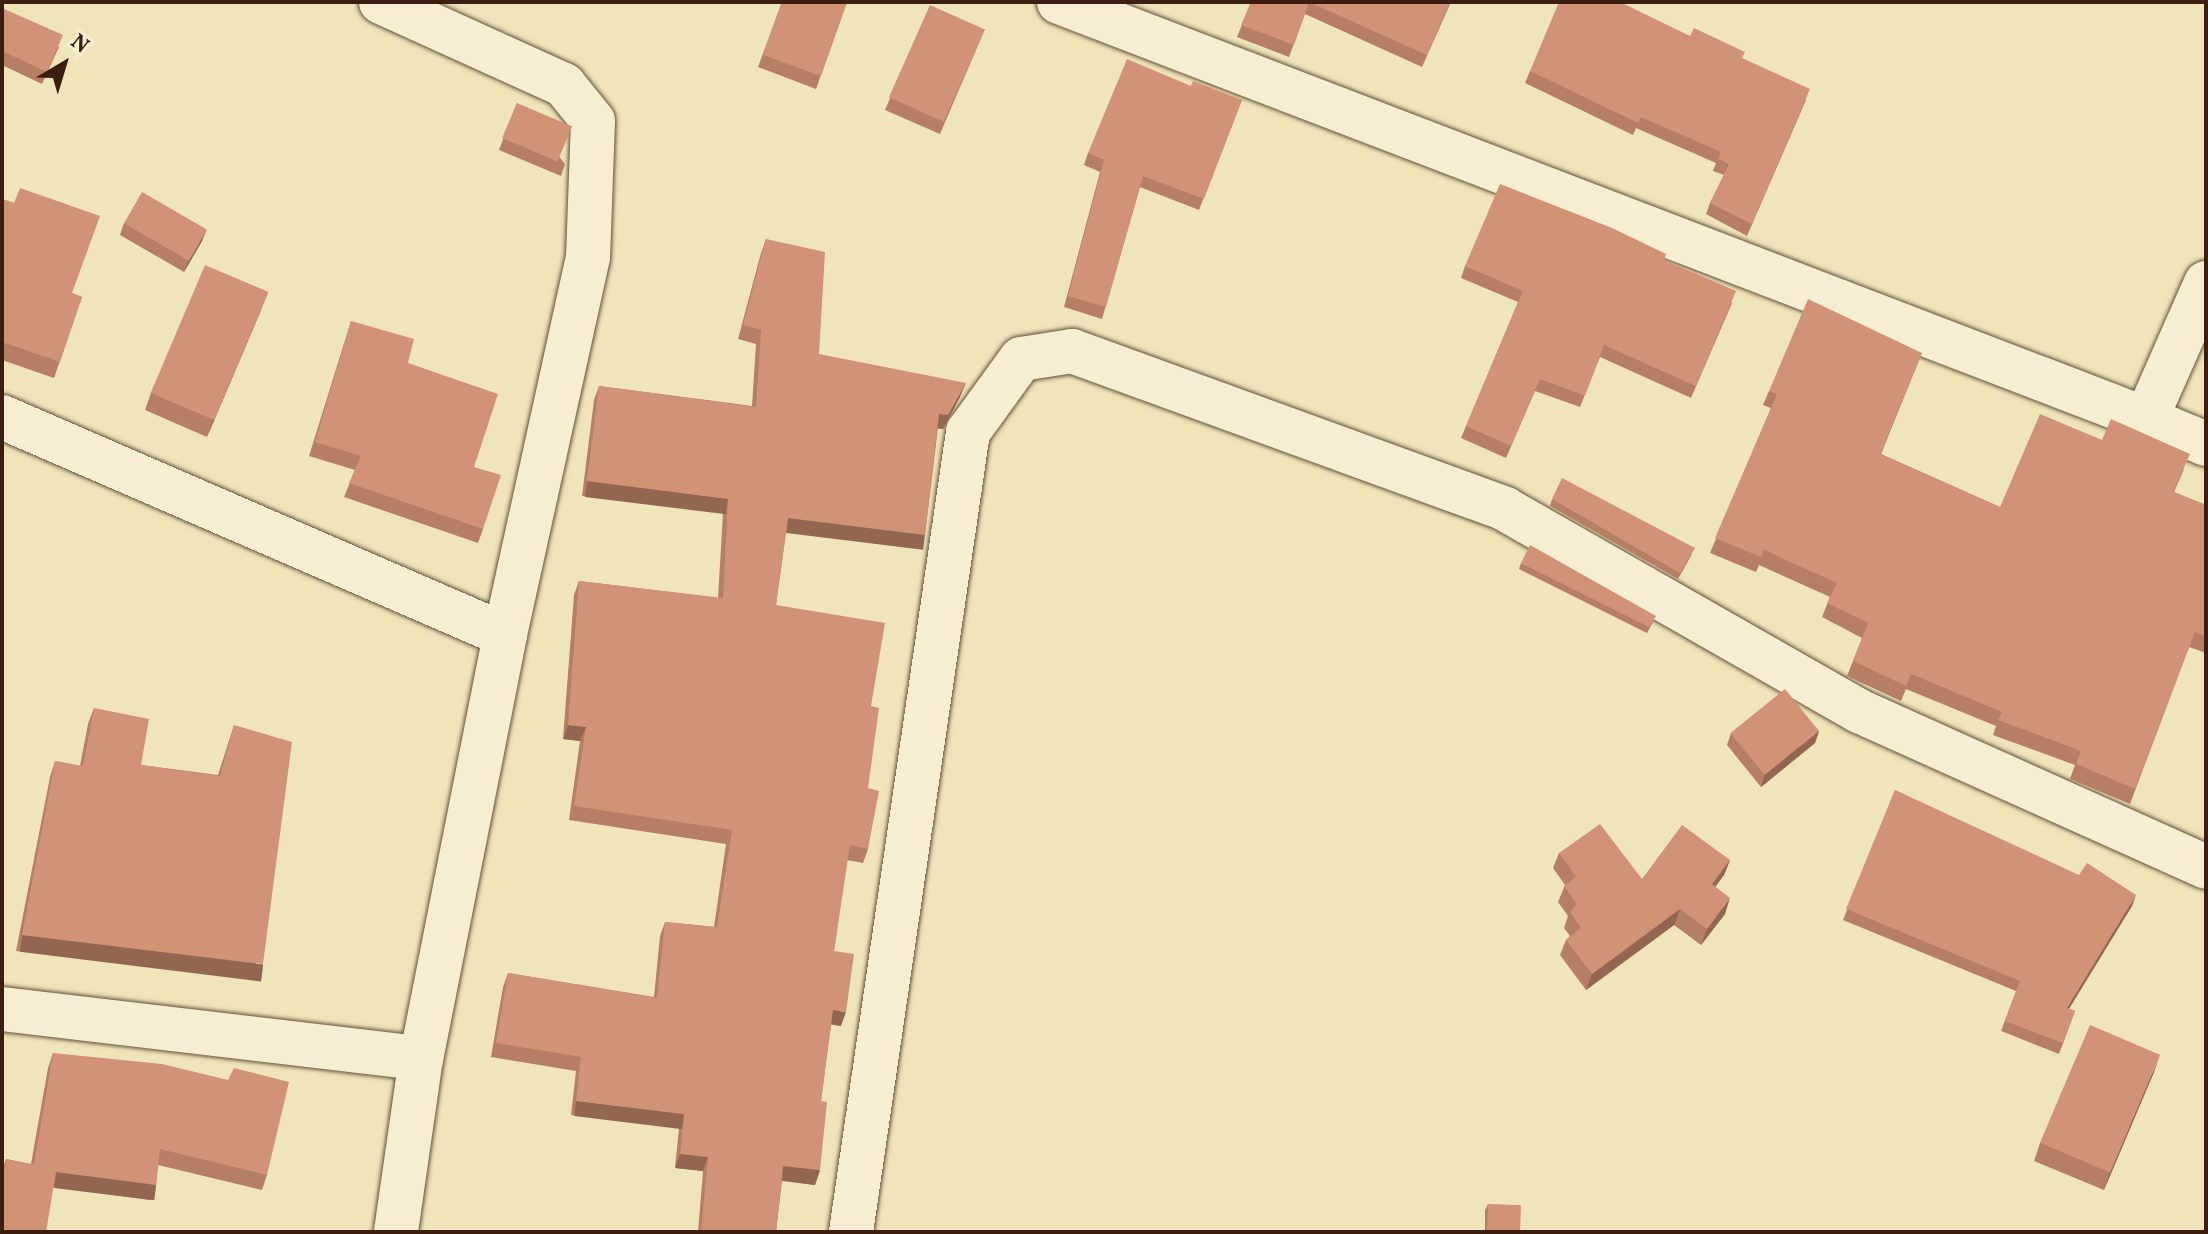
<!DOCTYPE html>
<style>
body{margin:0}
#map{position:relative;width:2208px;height:1234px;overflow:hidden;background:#f0e5ba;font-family:Vollkorn,serif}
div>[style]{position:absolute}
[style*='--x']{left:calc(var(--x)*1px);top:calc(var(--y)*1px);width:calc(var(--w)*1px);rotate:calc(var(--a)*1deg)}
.roads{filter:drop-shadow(0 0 2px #684f3c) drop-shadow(0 0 2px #684f3c)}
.minor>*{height:44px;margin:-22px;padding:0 22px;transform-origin:22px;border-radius:22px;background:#f5eed2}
.wall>*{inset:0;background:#b57e65}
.shaded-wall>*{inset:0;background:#936652;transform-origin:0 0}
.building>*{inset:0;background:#d29275;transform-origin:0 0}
span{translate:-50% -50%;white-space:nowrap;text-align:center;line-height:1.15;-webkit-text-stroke:8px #f5eed2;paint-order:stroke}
.frame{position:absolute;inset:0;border:4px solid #3b1d12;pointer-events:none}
.north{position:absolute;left:24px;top:24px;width:80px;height:80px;-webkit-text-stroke:6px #f5eed2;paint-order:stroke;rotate:38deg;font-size:22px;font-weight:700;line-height:32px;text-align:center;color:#3b1d12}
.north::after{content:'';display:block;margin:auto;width:28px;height:36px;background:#3b1d12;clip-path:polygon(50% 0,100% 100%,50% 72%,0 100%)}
</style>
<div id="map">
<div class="roads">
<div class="minor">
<i style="--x:381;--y:2;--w:201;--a:24.4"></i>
<i style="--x:564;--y:85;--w:46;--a:51.1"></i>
<i style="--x:593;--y:121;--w:136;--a:92.1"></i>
<i style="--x:588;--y:257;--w:387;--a:102.4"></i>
<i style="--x:505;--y:635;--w:431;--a:101.2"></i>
<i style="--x:421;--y:1058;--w:176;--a:98.2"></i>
<i style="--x:1059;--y:2;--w:1164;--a:20.99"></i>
<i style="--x:2206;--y:283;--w:149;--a:113.8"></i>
<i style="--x:2146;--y:419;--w:65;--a:22.6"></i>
<i style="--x:2;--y:417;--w:548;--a:23.43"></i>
<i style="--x:2;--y:1009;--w:422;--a:6.7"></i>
<i style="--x:851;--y:1232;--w:809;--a:-81.68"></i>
<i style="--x:968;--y:432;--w:90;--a:-54"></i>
<i style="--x:1021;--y:359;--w:52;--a:-8.9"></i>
<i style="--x:1072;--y:351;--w:461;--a:20"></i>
<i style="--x:1505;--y:509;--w:408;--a:29.7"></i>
<i style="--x:1859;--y:711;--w:380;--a:24.2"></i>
</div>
</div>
<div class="wall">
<i style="clip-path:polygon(782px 2px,847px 2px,816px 89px,758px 67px)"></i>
<i style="clip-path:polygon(1251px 2px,1451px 2px,1422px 67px,1305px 14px,1289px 57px,1237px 37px)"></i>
<i style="clip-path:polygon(2px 8px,59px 47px,42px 84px,2px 65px)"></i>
<i style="clip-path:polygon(985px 29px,940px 134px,885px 110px,890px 98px)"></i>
<i style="clip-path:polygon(1690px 36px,1743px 59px,1806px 100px,1747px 236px,1706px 214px,1710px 203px,1724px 175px,1713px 171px,1716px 163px,1636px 128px,1633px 135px,1525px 83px,1530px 71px)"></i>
<i style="clip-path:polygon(1191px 86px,1242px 100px,1199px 210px,1140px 187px,1102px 319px,1064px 307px,1100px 172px,1084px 165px,1088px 153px)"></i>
<i style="clip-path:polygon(517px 103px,565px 164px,561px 176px,499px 150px)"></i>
<i style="clip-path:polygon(2px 199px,14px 203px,72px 293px,82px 297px,54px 378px,2px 360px)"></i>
<i style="clip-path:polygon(124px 223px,202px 241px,184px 272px,120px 235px)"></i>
<i style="clip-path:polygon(766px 239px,819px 354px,960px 397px,943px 429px,938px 428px,925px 535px,920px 549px,786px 532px,776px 605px,871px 706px,868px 788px,868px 849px,863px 863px,847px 860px,834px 951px,841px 1026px,831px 1024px,821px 1101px,820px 1170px,815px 1185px,782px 1181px,776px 1232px,698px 1232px,703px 1171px,675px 1168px,679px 1128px,571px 1115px,576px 1071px,491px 1057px,503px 987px,508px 973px,654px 997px,660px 936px,665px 922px,714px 927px,726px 844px,569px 820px,580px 741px,563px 739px,574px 595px,579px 581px,718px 598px,723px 513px,582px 496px,594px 400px,599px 386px,752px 406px,756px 344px,738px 339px,761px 253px)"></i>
<i style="clip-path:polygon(1664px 260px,1732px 303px,1691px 398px,1600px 357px,1580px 407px,1535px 391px,1506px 458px,1461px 438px,1518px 302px,1461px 278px,1465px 266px)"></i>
<i style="clip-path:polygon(261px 310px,207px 437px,145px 410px,151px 393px)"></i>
<i style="clip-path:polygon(351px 321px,408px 363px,474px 467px,483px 529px,478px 543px,344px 497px,355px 470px,309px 456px)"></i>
<i style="clip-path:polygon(1922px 353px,1881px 454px,2000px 507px,2102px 440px,2184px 469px,2174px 492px,2206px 505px,2206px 653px,2189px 647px,2130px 804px,2070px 779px,2075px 765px,1993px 735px,1996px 726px,1906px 689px,1901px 701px,1847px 676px,1862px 638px,1822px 617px,1830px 597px,1759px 565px,1756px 572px,1710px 553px,1771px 408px,1763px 405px,1769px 391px)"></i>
<i style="clip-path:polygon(1552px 499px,1692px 554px,1678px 579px,1550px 506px)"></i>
<i style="clip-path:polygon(1521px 563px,1653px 622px,1647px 633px,1519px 569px)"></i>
<i style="clip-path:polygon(94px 708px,141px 765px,218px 775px,234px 725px,257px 980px,16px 951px,50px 777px,55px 761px,80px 766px,88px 724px)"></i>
<i style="clip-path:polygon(1819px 731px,1815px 743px,1761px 787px,1727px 745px,1731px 733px)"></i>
<i style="clip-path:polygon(1895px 790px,2132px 906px,2069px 1009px,2075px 1011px,2059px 1054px,2001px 1031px,2016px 991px,1843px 920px)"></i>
<i style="clip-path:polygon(1559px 853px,1642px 879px,1730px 860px,1724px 875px,1715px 887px,1725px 914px,1701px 945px,1674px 925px,1586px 990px,1560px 955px,1566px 940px,1570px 936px,1564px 928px,1568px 916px,1558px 902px,1565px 885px,1553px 868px)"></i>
<i style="clip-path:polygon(53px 1053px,267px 1175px,262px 1190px,158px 1165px,156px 1185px,150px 1200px,53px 1187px,2px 1232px,2px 1170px,6px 1159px,31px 1164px,48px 1068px)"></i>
<i style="clip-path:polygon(2154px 1072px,2104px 1190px,2034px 1161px,2040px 1143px)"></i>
<i style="clip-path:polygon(1488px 1204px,1521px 1232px,1485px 1232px,1485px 1210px)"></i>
</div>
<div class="shaded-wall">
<i style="clip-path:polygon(207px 229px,202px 241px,184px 272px,189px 260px)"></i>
<i style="clip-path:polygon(268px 292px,261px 310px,207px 437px,213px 420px)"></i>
<i style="clip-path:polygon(966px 383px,960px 397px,943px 429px,934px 428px,939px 414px)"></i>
<i style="left:587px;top:481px;width:142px;height:16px;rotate:7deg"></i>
<i style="left:788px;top:518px;width:138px;height:15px;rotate:7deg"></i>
<i style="clip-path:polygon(568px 725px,586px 727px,580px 741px,563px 739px)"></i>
<i style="clip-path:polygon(1819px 731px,1815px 743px,1761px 787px,1765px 774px)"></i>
<i style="clip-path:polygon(1730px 860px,1724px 875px,1706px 899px,1712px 884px)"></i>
<i style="clip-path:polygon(2136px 895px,2132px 906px,2063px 1018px,2067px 1008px)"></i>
<i style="clip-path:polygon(1730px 898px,1725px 914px,1701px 945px,1707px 929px)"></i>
<i style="clip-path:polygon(1680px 909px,1674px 925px,1586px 990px,1592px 974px)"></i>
<i style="left:22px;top:935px;width:243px;height:17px;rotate:7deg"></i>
<i style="clip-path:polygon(833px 1010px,846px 1012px,841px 1026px,828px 1024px)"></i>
<i style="clip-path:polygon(2160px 1055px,2154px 1072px,2104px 1190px,2110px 1173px)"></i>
<i style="left:576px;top:1101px;width:109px;height:15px;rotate:7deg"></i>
<i style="clip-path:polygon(680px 1154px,708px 1157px,703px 1171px,675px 1168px)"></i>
<i style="clip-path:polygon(783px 1166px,820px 1170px,815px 1185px,778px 1180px)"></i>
<i style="left:56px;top:1172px;width:101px;height:16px;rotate:7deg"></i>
</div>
<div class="building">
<i style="clip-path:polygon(782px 2px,847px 2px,821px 76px,763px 55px)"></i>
<i style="clip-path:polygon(1251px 2px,1450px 2px,1427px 55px,1309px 2px,1294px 45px,1241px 25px)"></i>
<i style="clip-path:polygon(1559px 2px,1620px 2px,1690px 36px,1694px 28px,1745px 52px,1742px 58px,1810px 89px,1752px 224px,1710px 203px,1729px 164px,1718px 159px,1721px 152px,1641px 117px,1638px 123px,1530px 71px)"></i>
<i style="left:930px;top:5px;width:60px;height:101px;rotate:24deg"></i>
<i style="clip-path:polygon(2px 8px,63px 35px,47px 72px,2px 51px)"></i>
<i style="clip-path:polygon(1127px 59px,1191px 86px,1193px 81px,1242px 100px,1204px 199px,1143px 176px,1106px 307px,1068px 296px,1104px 160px,1088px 153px)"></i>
<i style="left:517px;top:103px;width:60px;height:38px;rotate:23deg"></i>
<i style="clip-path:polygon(1500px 184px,1612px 228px,1666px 254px,1664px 260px,1736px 291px,1696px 386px,1604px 345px,1585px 396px,1540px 379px,1511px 446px,1466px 426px,1523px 291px,1465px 266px)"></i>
<i style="clip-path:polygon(20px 188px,100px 216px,72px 293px,82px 297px,60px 362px,2px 342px,2px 199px,14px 203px)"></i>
<i style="left:142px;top:192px;width:75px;height:36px;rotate:30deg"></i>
<i style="clip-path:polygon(766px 239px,825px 252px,819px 354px,966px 383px,948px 415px,939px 414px,925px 535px,788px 518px,776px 605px,885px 623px,871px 706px,879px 708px,868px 788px,879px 791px,868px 849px,850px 845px,834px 951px,854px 954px,846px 1012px,833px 1010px,821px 1101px,827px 1102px,820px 1170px,783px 1166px,776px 1232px,701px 1232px,708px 1157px,680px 1154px,684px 1114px,576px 1101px,581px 1057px,496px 1043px,508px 973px,657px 998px,665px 922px,717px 927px,732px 830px,574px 806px,586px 727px,568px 725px,579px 581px,723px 598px,728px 499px,587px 481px,599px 386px,756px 407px,761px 330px,743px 325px)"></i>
<i style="left:205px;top:265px;width:69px;height:139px;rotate:23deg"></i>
<i style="clip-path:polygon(1808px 299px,1922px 353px,1880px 454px,2000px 507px,2040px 414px,2102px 440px,2111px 419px,2190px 454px,2173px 492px,2206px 505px,2206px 637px,2195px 632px,2135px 789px,2076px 764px,2081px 751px,1998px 720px,2002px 712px,1911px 674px,1906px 686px,1853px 661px,1868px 623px,1827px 603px,1837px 583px,1764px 550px,1761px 557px,1715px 538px,1777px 394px,1769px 391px)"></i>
<i style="clip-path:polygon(351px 321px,414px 339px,408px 363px,498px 394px,474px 467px,501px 475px,483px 529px,349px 483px,361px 456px,315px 442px)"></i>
<i style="clip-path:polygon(1562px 478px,1695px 548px,1680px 573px,1552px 499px)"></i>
<i style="clip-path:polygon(1530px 545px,1656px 616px,1649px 627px,1521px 563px)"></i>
<i style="left:1785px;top:689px;width:54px;height:70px;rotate:51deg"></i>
<i style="clip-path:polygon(94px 708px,149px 719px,141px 765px,220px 776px,234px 725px,292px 742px,263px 964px,22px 935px,55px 761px,83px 766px)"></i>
<i style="clip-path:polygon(1895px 790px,2079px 875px,2087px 863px,2136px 895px,2067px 1008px,2075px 1011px,2063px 1043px,2005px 1021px,2020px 981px,1846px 909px)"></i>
<i style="clip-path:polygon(1600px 824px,1642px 879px,1682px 825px,1730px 860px,1712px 884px,1730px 898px,1707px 929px,1680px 909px,1592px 974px,1566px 940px,1581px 928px,1570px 912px,1577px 904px,1564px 886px,1576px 877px,1559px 853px)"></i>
<i style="left:2090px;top:1025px;width:76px;height:128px;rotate:23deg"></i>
<i style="clip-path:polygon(53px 1053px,162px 1064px,228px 1080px,234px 1068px,289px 1082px,267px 1175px,160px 1149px,156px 1185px,56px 1172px,46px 1232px,2px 1232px,2px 1182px,6px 1159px,34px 1165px)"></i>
<i style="left:1488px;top:1204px;width:33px;height:28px;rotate:2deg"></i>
</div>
<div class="frame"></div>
<div class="north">N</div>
</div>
